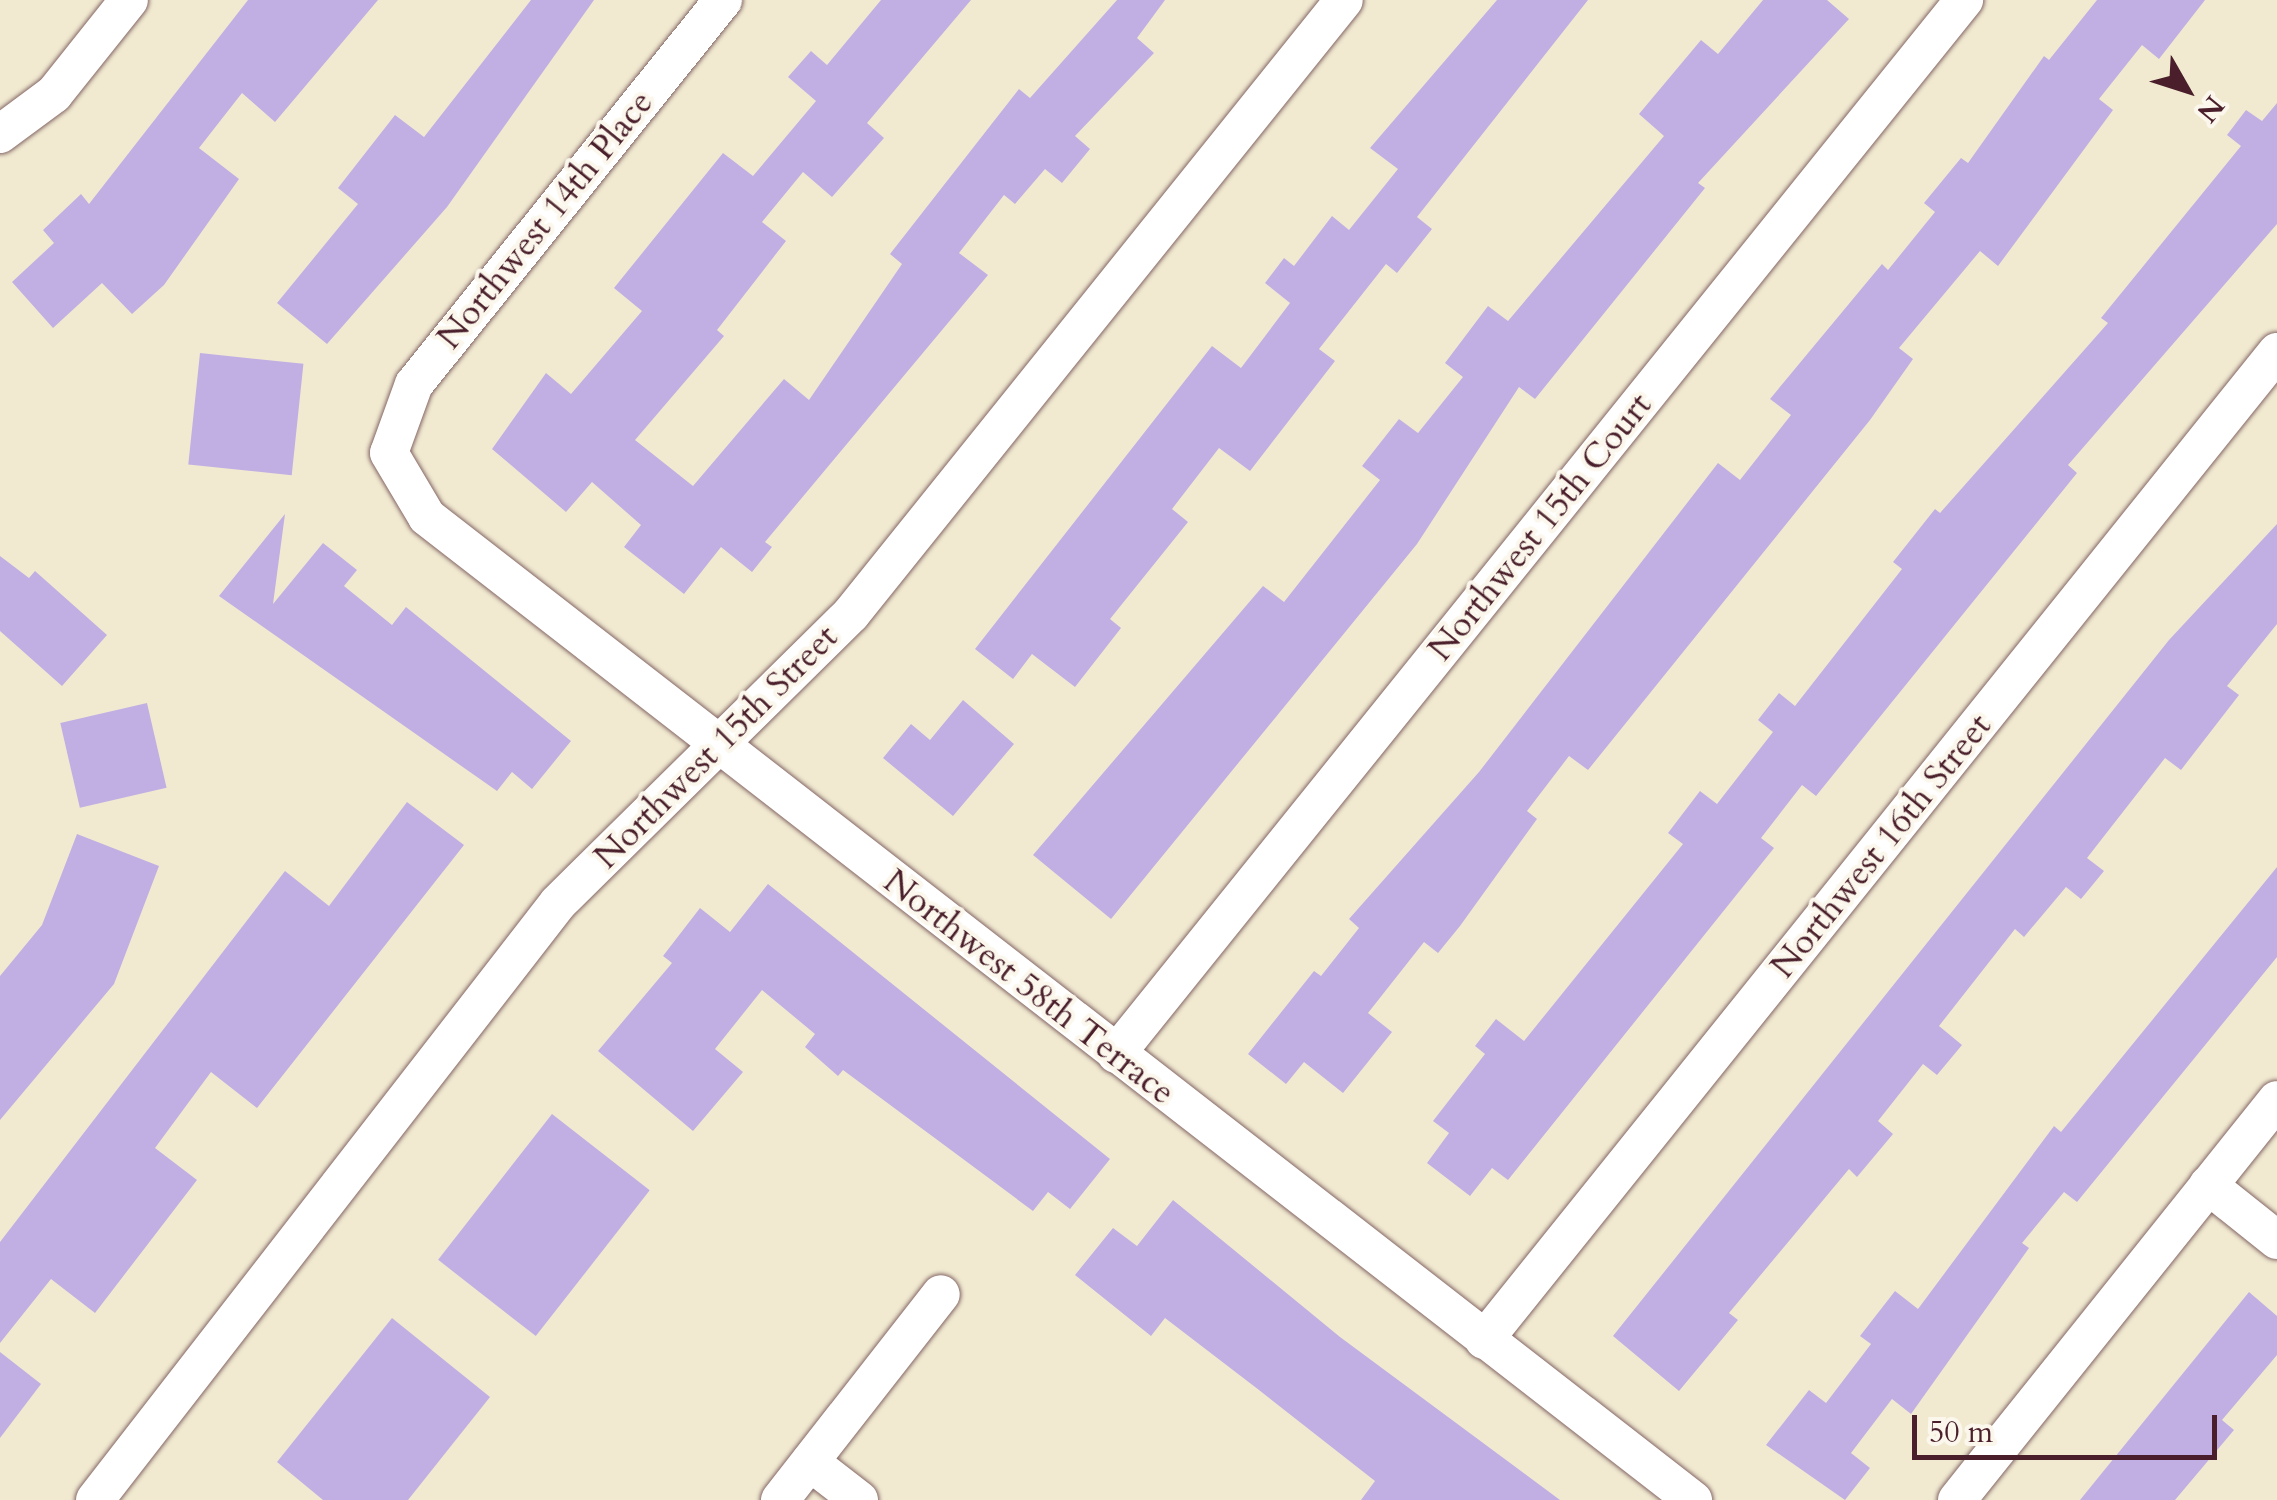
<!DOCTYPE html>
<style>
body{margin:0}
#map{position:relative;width:2277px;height:1500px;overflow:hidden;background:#f1ead1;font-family:Cardo,serif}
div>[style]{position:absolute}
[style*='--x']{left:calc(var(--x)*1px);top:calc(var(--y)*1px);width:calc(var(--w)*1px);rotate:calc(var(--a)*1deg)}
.building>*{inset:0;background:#c1afe3;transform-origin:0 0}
.roads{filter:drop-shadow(0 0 2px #846665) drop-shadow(0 0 2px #846665)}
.street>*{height:38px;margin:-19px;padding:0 19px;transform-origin:19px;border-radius:19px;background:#fff}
span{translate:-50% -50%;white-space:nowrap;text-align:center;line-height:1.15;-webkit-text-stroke:8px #fbf7ec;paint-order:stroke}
.street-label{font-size:35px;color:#4a1f2b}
.north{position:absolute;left:2137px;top:40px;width:100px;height:100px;-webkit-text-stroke:8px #fbf7ec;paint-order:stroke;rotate:129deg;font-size:28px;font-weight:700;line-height:40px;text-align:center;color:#4a1f2b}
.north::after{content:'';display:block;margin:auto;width:35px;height:45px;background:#4a1f2b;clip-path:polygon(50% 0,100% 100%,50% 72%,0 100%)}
.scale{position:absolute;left:1912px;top:1415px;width:305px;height:45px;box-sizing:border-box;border:5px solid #4a1f2b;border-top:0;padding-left:12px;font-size:30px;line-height:35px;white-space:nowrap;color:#4a1f2b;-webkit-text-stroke:8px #fbf7ec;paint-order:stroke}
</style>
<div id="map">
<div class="building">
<i style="clip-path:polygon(248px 0,378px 0,275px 122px,242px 93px,199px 148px,239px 179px,164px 285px,132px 314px,102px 283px,53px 328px,12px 282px,54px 243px,43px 230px,81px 194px,89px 204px)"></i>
<i style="clip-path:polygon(531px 0,594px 0,447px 207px,327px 344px,277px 303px,358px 204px,338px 188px,395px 115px,424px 137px)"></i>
<i style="clip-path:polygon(881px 0,971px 0,867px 123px,884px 138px,832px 197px,803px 172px,762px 222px,786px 241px,717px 330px,724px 336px,635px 440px,693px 486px,784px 379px,809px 400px,902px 264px,890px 254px,1019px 89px,1030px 98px,1117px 0,1165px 0,1137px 38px,1154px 53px,1075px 136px,1090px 149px,1062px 183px,1045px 169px,1015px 204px,1004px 195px,959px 253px,988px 275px,765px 542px,772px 547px,752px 572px,721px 547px,684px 594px,624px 547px,641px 525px,592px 482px,566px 512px,492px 449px,546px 373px,571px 394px,642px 311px,614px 288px,723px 153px,753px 176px,816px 101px,788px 77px,811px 51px,827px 65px)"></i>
<i style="clip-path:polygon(1497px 0,1588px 0,1417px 217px,1432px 229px,1397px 273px,1386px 264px,1319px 349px,1335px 361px,1250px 471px,1219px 448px,1172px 509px,1188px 522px,1110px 619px,1121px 628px,1075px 687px,1032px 654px,1013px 679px,975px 649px,1212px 346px,1241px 368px,1290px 303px,1265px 283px,1284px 258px,1294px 266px,1332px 216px,1349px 230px,1398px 169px,1370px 148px)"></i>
<i style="clip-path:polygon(1763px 0,1827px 0,1849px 19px,1698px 183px,1705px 188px,1535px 399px,1519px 387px,1417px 544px,1111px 919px,1033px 855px,1263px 586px,1284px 602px,1380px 480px,1362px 466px,1399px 419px,1418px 433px,1463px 377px,1445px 363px,1488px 306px,1508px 321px,1664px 136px,1639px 114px,1701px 40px,1718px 54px)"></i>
<i style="clip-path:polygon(2097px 0,2205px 0,2159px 59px,2142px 45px,2099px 99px,2113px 110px,1998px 266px,1980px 251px,1899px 348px,1913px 359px,1870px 420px,1588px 770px,1569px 756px,1527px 811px,1537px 819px,1460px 926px,1438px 953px,1424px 942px,1368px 1013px,1392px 1032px,1343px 1093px,1304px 1062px,1286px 1084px,1248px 1054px,1314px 971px,1321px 976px,1359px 928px,1349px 919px,1479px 772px,1718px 463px,1740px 480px,1791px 415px,1770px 399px,1882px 264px,1888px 270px,1935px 212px,1924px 203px,1961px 158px,1968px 163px,2044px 56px,2049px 60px)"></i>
<i style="clip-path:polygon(2277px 103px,2277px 224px,2068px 465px,2077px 473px,1816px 796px,1802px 785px,1761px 838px,1774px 848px,1508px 1180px,1492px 1168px,1470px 1196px,1427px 1163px,1449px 1133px,1433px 1121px,1485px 1054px,1475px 1046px,1496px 1019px,1524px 1041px,1683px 844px,1668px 833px,1700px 791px,1717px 804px,1773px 732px,1758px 720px,1779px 693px,1795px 706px,1902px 569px,1893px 562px,1935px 509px,1940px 513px,2108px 323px,2101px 318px,2241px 146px,2227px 135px,2246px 110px,2262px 121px)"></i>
<i style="left:200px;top:353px;width:104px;height:112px;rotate:6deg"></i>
<i style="clip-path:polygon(285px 514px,273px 604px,323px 543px,357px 570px,344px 586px,392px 625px,406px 607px,571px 741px,532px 789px,512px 772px,497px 791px,219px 596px)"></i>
<i style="clip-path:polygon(2277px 524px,2277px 624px,2227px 686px,2239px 695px,2181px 770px,2165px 758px,2087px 858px,2104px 871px,2081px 899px,2066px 887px,2024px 937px,2015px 929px,1939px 1026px,1962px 1045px,1937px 1075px,1923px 1064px,1878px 1121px,1893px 1134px,1857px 1177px,1849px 1169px,1729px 1313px,1738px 1320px,1679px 1391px,1613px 1336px,2169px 640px)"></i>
<i style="clip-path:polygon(0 556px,29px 578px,35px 571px,107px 635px,62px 686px,0 631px)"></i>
<i style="clip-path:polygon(963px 700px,1014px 744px,953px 816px,883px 758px,911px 724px,930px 740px)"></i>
<i style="left:147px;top:703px;width:87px;height:89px;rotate:77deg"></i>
<i style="clip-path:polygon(407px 802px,464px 845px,257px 1108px,211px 1072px,155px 1148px,197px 1180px,95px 1313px,51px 1279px,0 1343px,0 1242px,285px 871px,329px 906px)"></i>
<i style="clip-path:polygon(77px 834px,159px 866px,114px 984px,0 1120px,0 976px,42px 925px)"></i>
<i style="clip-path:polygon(2277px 867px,2277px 957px,2077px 1202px,2064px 1192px,2022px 1243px,2029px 1248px,1911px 1414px,1892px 1399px,1851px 1453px,1870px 1468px,1845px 1500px,1766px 1445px,1809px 1390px,1826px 1403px,1871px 1344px,1860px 1336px,1895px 1291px,1918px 1309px,2054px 1126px,2061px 1132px)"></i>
<i style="clip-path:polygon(768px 884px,1110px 1159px,1070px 1209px,1048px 1192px,1033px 1211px,843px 1070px,838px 1076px,805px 1047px,815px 1034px,762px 990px,715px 1049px,743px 1072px,693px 1131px,598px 1051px,672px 963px,663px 956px,700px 908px,730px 932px)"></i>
<i style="left:552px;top:1114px;width:124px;height:185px;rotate:38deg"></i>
<i style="clip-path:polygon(1173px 1200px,1340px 1337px,1560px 1500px,1361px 1500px,1375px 1481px,1259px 1390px,1165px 1318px,1151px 1336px,1075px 1275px,1113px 1228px,1137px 1246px)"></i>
<i style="clip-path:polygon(2249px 1292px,2277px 1316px,2277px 1355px,2222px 1420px,2234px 1430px,2175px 1500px,2080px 1500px)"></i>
<i style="clip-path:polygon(392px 1318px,490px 1397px,408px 1500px,323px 1500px,277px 1462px)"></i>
<i style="clip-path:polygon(0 1352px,41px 1384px,0 1438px)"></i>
</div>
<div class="roads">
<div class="street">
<i style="--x:723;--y:0;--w:493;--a:128.8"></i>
<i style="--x:414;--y:384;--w:73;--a:109.9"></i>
<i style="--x:389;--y:453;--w:74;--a:59.3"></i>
<i style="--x:427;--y:517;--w:1603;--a:37.83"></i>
<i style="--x:0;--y:134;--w:67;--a:-36.5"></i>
<i style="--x:54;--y:94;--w:120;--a:-51.4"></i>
<i style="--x:1116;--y:1054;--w:1353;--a:-51.18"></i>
<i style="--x:2208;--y:1185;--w:88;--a:38.6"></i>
<i style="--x:1484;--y:1340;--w:1267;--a:-51.25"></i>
<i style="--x:810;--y:1462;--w:62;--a:37.8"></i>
<i style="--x:95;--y:1500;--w:755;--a:-52.2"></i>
<i style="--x:558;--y:903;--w:412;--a:-44.6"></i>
<i style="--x:851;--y:614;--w:787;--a:-51.24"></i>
<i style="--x:780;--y:1500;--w:261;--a:-52"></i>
<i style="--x:1957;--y:1500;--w:512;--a:-51.34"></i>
</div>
</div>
<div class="street-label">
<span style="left:545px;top:220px;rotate:-51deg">Northwest 14th Place</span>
<span style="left:1540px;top:527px;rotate:-51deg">Northwest 15th Court</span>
<span style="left:716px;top:747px;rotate:-45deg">Northwest 15th Street</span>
<span style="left:1881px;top:846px;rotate:-51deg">Northwest 16th Street</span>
<span style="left:1029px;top:987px;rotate:38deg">Northwest 58th Terrace</span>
</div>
<div class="north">N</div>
<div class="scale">50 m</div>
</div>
